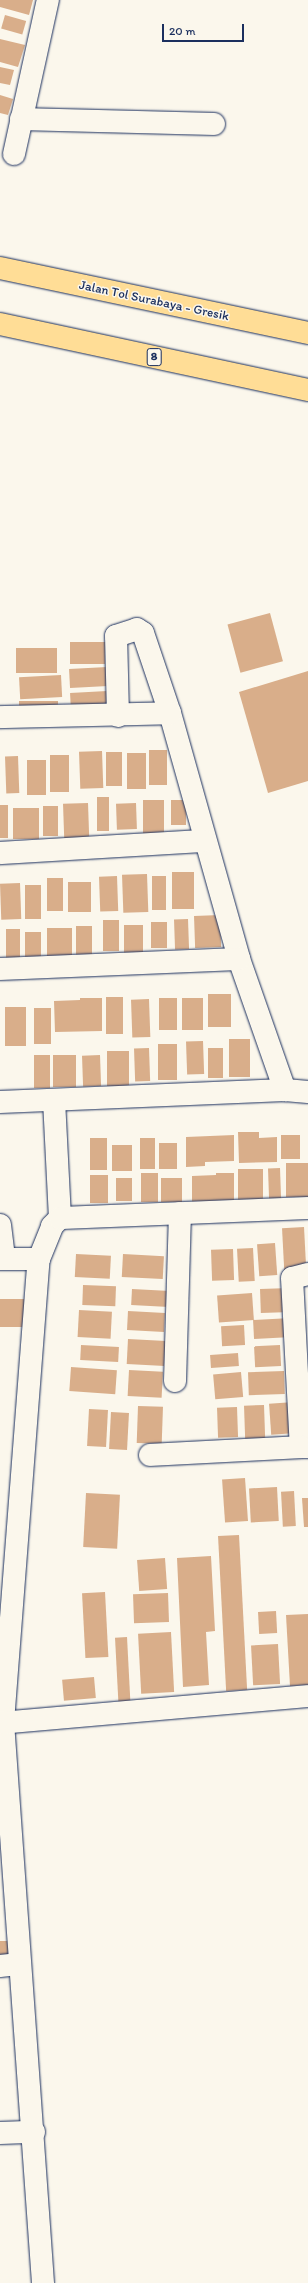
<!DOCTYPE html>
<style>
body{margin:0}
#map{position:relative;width:308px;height:2283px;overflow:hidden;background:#fbf7ec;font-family:Itim,sans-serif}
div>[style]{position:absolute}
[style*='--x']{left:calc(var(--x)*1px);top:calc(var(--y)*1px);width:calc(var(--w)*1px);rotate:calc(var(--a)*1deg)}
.building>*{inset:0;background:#d9ae8a;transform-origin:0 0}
.roads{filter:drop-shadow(0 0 1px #1b2f5e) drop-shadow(0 0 1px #1b2f5e)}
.minor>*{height:22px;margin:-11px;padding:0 11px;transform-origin:11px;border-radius:11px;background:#fbf7ec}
.tertiary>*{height:22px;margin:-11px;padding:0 11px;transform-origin:11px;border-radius:11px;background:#fbf7ec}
.motorway>*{height:22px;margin:-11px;padding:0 11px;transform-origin:11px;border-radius:11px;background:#ffdd96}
span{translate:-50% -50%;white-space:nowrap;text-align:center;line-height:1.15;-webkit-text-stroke:3px #fbf7ec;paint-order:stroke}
.shield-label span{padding:1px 3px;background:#fbf7ec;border:1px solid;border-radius:3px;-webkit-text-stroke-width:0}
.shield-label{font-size:12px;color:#1b2f5e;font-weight:700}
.street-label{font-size:13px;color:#1b2f5e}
.scale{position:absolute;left:162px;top:24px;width:82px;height:18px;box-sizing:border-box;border:2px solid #1b2f5e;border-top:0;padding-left:5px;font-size:12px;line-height:14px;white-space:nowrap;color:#1b2f5e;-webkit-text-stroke:3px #fbf7ec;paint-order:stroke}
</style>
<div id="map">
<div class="building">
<i style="clip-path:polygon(0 0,33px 0,29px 15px,0 7px)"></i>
<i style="left:5px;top:15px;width:22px;height:14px;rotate:16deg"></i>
<i style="clip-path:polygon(0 39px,25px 45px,18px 67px,0 62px)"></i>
<i style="clip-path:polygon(0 67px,14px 70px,10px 85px,0 83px)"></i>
<i style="clip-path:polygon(0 95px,13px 99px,8px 115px,0 113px)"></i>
<i style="left:270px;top:613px;width:50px;height:44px;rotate:75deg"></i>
<i style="left:105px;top:642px;width:22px;height:35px;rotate:90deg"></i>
<i style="left:57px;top:648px;width:25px;height:41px;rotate:90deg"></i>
<i style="left:107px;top:667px;width:19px;height:38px;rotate:87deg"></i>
<i style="clip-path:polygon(308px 671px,308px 781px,268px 793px,239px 692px)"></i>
<i style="left:61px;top:675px;width:22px;height:42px;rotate:87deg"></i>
<i style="left:107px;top:691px;width:20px;height:37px;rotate:87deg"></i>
<i style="left:58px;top:701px;width:13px;height:39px;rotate:90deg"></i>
<i style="left:149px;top:750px;width:18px;height:35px"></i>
<i style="left:102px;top:751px;width:37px;height:23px;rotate:88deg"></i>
<i style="left:106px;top:752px;width:16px;height:34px"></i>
<i style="left:127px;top:753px;width:19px;height:36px"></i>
<i style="left:50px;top:755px;width:19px;height:37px"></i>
<i style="left:18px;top:756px;width:37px;height:13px;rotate:88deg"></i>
<i style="left:27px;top:760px;width:19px;height:35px"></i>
<i style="left:109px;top:797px;width:34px;height:12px;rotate:90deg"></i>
<i style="left:143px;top:800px;width:21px;height:34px"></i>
<i style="left:171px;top:800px;width:15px;height:25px"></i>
<i style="left:88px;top:803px;width:35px;height:25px;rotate:88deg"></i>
<i style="left:136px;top:803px;width:26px;height:20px;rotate:88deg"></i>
<i style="left:0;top:805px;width:8px;height:33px"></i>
<i style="left:43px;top:806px;width:15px;height:30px"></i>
<i style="left:39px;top:808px;width:31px;height:26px;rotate:90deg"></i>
<i style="left:172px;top:872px;width:22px;height:37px"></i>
<i style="left:147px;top:874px;width:38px;height:25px;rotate:88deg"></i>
<i style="left:117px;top:876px;width:35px;height:18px;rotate:88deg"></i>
<i style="left:152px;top:876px;width:14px;height:34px"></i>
<i style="left:47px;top:878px;width:16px;height:33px"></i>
<i style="left:68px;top:882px;width:23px;height:30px"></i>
<i style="left:20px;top:883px;width:36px;height:20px;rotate:88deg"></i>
<i style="left:25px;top:885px;width:16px;height:34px"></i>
<i style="left:220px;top:915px;width:32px;height:26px;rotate:88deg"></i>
<i style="left:188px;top:919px;width:30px;height:14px;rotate:88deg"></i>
<i style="left:103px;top:920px;width:16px;height:31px"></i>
<i style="left:151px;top:922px;width:16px;height:26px"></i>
<i style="left:124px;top:925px;width:19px;height:28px"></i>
<i style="left:76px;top:926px;width:16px;height:30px"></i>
<i style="left:47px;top:928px;width:25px;height:29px"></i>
<i style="left:6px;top:929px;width:14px;height:31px"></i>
<i style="left:25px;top:932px;width:16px;height:30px"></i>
<i style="left:208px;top:994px;width:23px;height:33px"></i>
<i style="left:123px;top:997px;width:37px;height:17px;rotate:90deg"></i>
<i style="clip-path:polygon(80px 998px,102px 998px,102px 1031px,55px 1032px,54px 1001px,80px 1000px)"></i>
<i style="left:159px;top:998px;width:18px;height:32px"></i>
<i style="left:203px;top:998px;width:32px;height:21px;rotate:90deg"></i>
<i style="left:149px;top:999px;width:38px;height:18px;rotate:88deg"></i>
<i style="left:5px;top:1007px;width:21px;height:39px"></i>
<i style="left:34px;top:1008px;width:17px;height:36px"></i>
<i style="left:229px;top:1039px;width:21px;height:38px"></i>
<i style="left:203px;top:1041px;width:33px;height:17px;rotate:88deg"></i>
<i style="left:158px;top:1044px;width:19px;height:36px"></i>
<i style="left:149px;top:1048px;width:33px;height:15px;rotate:88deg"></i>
<i style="left:208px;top:1048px;width:15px;height:30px"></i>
<i style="left:107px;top:1051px;width:22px;height:35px"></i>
<i style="left:50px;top:1055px;width:33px;height:16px;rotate:90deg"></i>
<i style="left:76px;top:1055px;width:32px;height:23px;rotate:90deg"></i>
<i style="left:100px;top:1055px;width:31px;height:18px;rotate:88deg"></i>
<i style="clip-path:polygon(238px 1132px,259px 1132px,259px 1138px,277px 1137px,277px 1162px,239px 1163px)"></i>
<i style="clip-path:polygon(234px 1135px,234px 1161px,205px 1162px,205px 1166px,186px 1167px,186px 1137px)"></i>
<i style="left:281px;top:1135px;width:19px;height:24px"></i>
<i style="left:107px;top:1138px;width:32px;height:17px;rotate:90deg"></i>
<i style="left:140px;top:1138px;width:15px;height:31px"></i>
<i style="left:159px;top:1143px;width:18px;height:26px"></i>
<i style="left:132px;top:1145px;width:26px;height:20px;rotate:90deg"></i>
<i style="left:308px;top:1163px;width:34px;height:22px;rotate:90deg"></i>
<i style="left:280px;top:1168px;width:31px;height:12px;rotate:88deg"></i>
<i style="left:263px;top:1169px;width:32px;height:25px;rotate:90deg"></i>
<i style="left:158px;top:1173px;width:29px;height:17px;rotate:90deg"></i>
<i style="clip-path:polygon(216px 1173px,234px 1173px,234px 1203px,192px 1204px,192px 1176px,216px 1175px)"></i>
<i style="left:90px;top:1175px;width:18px;height:28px"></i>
<i style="left:116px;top:1178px;width:16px;height:23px"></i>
<i style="left:161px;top:1178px;width:21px;height:24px"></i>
<i style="left:304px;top:1227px;width:43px;height:22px;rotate:87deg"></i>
<i style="left:275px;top:1243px;width:32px;height:18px;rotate:86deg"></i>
<i style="left:253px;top:1248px;width:33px;height:16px;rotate:87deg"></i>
<i style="left:233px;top:1249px;width:31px;height:22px;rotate:88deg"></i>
<i style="left:76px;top:1254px;width:35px;height:23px;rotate:3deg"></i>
<i style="left:123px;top:1254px;width:41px;height:23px;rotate:3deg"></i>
<i style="left:83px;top:1285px;width:33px;height:20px;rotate:2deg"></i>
<i style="left:290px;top:1288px;width:24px;height:30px;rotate:88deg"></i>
<i style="left:132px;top:1289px;width:38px;height:16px;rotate:3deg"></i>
<i style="left:252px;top:1293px;width:27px;height:35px;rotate:86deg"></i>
<i style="left:0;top:1299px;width:24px;height:28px"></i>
<i style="left:79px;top:1310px;width:33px;height:27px;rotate:3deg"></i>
<i style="left:128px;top:1311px;width:37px;height:19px;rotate:3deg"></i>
<i style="left:291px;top:1318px;width:19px;height:38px;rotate:87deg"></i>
<i style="left:244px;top:1325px;width:20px;height:23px;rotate:87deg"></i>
<i style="left:128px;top:1339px;width:38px;height:25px;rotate:3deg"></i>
<i style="left:81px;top:1345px;width:38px;height:15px;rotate:3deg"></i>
<i style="left:280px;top:1345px;width:21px;height:26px;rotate:87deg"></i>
<i style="left:238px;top:1353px;width:13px;height:28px;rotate:86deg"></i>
<i style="left:71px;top:1367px;width:46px;height:24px;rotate:4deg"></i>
<i style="left:129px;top:1370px;width:34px;height:26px;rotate:3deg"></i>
<i style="left:284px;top:1371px;width:23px;height:36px;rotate:88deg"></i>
<i style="left:241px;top:1372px;width:25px;height:28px;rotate:85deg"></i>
<i style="left:294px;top:1402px;width:31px;height:25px;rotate:86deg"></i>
<i style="left:264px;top:1405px;width:33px;height:20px;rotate:88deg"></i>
<i style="left:138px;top:1406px;width:25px;height:37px;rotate:2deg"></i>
<i style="left:237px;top:1407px;width:30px;height:20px;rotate:88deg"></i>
<i style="left:89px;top:1409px;width:19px;height:37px;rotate:3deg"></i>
<i style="left:111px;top:1412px;width:18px;height:37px;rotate:3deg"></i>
<i style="left:245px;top:1478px;width:43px;height:23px;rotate:86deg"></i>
<i style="left:277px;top:1487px;width:34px;height:28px;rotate:87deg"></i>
<i style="left:294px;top:1491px;width:35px;height:13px;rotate:87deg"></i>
<i style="left:86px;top:1493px;width:34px;height:54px;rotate:3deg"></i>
<i style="clip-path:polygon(302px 1498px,308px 1498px,308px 1527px,304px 1527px)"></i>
<i style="left:239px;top:1535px;width:155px;height:21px;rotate:87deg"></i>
<i style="clip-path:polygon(211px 1556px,215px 1631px,206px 1632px,209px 1685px,183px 1687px,177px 1558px)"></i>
<i style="left:165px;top:1558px;width:31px;height:28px;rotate:86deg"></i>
<i style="left:105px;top:1592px;width:65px;height:23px;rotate:87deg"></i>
<i style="left:168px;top:1593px;width:29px;height:35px;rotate:88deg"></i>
<i style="left:276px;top:1611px;width:22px;height:18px;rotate:87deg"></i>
<i style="clip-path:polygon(308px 1614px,308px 1685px,290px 1686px,286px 1615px)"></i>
<i style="left:171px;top:1632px;width:60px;height:33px;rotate:87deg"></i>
<i style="left:127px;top:1637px;width:65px;height:12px;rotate:87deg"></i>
<i style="left:278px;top:1644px;width:40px;height:27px;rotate:87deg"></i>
<i style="left:94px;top:1677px;width:21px;height:32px;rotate:85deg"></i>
<i style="left:0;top:1941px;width:12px;height:18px"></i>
</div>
<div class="roads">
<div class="minor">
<i style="--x:21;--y:119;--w:193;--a:1.5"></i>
<i style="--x:14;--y:154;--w:158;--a:-77.6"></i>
<i style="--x:118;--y:716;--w:80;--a:-91.4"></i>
<i style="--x:116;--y:636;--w:22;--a:-18"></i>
<i style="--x:137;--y:629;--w:7;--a:34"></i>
<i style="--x:143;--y:633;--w:84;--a:71.4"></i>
<i style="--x:170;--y:713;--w:255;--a:74.3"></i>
<i style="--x:239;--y:959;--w:139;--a:70.7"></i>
<i style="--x:0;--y:717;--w:170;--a:-1.3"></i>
<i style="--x:0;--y:853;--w:204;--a:-3.4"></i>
<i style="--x:0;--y:969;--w:239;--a:-2.4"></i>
<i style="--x:54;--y:1100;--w:118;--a:87.1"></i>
<i style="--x:0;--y:1102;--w:285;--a:-2.4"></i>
<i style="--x:285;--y:1090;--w:23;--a:5"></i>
<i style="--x:0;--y:1225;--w:34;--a:83"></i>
<i style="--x:0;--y:1259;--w:39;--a:0"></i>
<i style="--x:308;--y:1274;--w:16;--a:166"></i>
<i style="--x:292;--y:1278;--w:169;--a:87"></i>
<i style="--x:301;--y:1447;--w:7;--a:0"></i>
<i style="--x:175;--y:1381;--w:168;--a:-88.3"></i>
<i style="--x:150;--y:1455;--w:151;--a:-3"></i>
<i style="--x:0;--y:1966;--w:20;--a:-6"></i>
<i style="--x:0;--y:2133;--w:34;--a:-2"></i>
<i style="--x:43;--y:2283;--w:562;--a:-94.08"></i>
<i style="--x:3;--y:1722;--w:464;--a:-85.6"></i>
<i style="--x:39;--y:1259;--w:35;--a:-68"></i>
<i style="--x:52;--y:1226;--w:11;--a:-45"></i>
<i style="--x:60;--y:1218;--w:248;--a:-2.3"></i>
</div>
<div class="tertiary">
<i style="--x:0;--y:1723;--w:309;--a:-5"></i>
</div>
<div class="motorway">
<i style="--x:0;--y:268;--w:315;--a:11.9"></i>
<i style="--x:0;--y:324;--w:315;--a:12.1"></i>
</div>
</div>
<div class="shield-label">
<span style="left:154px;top:357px">8</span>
</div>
<div class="street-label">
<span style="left:154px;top:301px;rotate:12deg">Jalan Tol Surabaya - Gresik</span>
</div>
<div class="scale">20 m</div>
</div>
